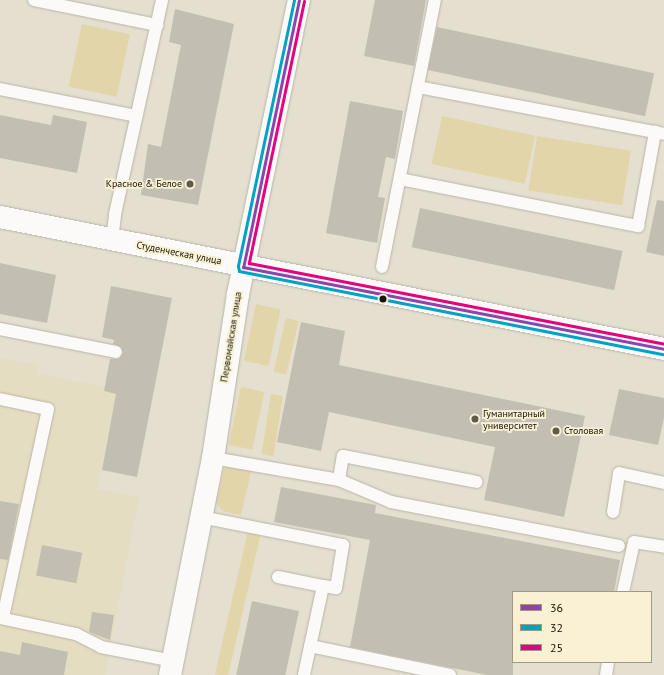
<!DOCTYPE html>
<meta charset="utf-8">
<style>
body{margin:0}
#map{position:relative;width:664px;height:675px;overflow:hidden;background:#e4dfcf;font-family:"PT Sans",sans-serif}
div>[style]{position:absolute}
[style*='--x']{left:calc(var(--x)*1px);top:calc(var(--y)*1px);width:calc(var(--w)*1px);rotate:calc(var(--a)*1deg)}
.built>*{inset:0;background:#e5ddc1}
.green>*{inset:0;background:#e2d5aa;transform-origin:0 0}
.building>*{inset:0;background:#c2bfb2;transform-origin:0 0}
.roads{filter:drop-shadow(0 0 1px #b9b5a8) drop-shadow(0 0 1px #b9b5a8)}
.lane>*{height:12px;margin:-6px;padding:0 6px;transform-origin:6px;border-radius:6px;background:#fbfaf8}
.street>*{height:22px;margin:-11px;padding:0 11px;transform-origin:11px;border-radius:11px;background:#fbfaf8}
.bus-1>*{height:3px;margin:-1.5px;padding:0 1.5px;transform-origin:1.5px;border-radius:1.5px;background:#8e44ad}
.bus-2>*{height:3px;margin:-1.5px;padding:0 1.5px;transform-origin:1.5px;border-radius:1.5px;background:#01a2c4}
.bus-3>*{height:3px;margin:-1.5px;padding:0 1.5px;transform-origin:1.5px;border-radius:1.5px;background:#e5007d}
.dots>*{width:11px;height:11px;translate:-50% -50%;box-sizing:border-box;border:2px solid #faf1d4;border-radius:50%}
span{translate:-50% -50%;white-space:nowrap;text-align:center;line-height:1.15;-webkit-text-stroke:3.5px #faf1d4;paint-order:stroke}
.poi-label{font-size:10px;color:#161309}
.right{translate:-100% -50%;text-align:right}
.left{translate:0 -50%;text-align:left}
.street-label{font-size:10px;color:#161309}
.legend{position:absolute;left:512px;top:591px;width:140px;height:72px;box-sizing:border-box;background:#faf1d4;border:1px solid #9f9883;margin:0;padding:5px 7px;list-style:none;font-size:12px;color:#161309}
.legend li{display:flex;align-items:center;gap:8px;height:20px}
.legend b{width:20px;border:1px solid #9f9883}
</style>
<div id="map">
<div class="built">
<i style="clip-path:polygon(0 358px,39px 365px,37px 373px,105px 387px,104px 391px,116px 394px,97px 489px,139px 497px,105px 675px,0 675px)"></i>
</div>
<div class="green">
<i style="left:82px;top:24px;width:49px;height:64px;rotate:12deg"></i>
<i style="left:442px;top:116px;width:95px;height:49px;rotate:12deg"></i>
<i style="left:537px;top:136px;width:95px;height:55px;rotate:9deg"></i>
<i style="left:256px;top:304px;width:25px;height:58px;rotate:12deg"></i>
<i style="left:286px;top:318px;width:13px;height:55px;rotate:13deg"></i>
<i style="left:241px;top:387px;width:24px;height:59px;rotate:12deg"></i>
<i style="left:271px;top:394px;width:12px;height:61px;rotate:9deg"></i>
<i style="clip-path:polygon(226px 462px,252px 467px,241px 515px,223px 511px,216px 503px)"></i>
<i style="left:248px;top:531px;width:13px;height:147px;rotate:13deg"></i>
</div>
<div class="building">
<i style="clip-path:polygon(375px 0,426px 0,414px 66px,364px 56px)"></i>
<i style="clip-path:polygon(175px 9px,234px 24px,198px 205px,141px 195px,148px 144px,161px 147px,181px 45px,169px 42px)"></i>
<i style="left:437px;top:27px;width:222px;height:44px;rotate:12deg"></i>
<i style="clip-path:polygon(350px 101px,403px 111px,395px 159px,386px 157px,378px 197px,385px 198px,377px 243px,326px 233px)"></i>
<i style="clip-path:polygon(0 115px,51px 125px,53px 115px,87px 122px,77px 173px,0 158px)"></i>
<i style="clip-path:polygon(657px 200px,664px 201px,664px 256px,646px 252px)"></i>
<i style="left:420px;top:208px;width:207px;height:40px;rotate:12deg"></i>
<i style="clip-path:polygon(0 263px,56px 275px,47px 323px,0 314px)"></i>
<i style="clip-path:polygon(111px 286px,172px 298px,137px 477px,102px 470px,116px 394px,104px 391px,110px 359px,119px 359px,123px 353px,121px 347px,113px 344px,114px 340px,102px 337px)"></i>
<i style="clip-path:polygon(301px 322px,345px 331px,339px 365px,585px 416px,564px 517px,484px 500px,495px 447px,329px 412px,321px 451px,277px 442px)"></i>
<i style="clip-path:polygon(619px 389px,664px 398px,664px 418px,658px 445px,609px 435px)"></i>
<i style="clip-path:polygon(281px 487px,376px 505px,375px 513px,620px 560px,614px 592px,513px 592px,513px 675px,487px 675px,350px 647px,370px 540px,274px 522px)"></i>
<i style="clip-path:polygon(0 501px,19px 504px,8px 560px,0 559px)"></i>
<i style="left:42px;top:545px;width:41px;height:31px;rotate:11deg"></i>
<i style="left:252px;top:601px;width:48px;height:76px;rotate:12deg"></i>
<i style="clip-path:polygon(92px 612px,114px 615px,110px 640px,89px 632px)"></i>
<i style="clip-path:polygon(22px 642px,68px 652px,64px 675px,0 675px,0 651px,20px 655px)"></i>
</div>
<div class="roads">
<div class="lane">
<i style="--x:34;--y:0;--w:126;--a:11.5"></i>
<i style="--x:418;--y:87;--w:250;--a:10.8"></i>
<i style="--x:0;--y:89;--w:139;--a:11.2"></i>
<i style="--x:400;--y:179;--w:243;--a:11.2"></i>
<i style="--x:638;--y:226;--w:96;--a:-79.7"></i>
<i style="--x:112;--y:240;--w:26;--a:-83"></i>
<i style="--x:115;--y:214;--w:219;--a:-77.6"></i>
<i style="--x:382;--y:267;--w:272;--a:-78.8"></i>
<i style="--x:0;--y:329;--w:118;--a:11.2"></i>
<i style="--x:0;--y:399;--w:49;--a:11.8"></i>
<i style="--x:48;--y:409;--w:214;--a:102.2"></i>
<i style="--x:213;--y:458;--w:128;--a:9.9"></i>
<i style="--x:339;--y:480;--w:24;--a:-81"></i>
<i style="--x:343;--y:456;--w:136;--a:11"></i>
<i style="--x:339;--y:480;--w:56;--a:22.9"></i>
<i style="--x:391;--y:502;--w:232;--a:10.9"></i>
<i style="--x:613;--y:512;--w:39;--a:-81"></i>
<i style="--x:619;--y:473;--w:46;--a:12.5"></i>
<i style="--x:201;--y:517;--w:145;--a:11.2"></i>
<i style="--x:343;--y:545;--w:44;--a:99.2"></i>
<i style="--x:336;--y:588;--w:13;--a:-171"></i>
<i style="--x:278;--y:577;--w:46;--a:11.3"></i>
<i style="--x:323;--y:586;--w:91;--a:102.1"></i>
<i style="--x:623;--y:592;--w:51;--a:-77.6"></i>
<i style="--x:634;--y:542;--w:30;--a:9"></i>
<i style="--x:0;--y:618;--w:78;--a:11.9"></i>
<i style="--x:76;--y:634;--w:28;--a:27"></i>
<i style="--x:101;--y:647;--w:73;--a:11"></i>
<i style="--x:310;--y:646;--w:143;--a:11.7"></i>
<i style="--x:606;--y:675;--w:13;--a:-81"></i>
</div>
<div class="street">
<i style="--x:0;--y:217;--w:677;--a:11.24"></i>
<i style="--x:170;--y:675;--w:221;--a:-78.8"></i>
<i style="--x:213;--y:458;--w:166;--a:-81.3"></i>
<i style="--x:238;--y:294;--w:300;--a:-78.3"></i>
</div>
</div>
<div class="bus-1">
<i style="--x:299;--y:0;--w:273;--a:101.8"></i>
<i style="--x:243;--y:267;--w:429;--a:11"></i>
</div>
<div class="bus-2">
<i style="--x:294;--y:0;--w:272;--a:101.9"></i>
<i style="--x:238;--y:266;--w:5;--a:79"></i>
<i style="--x:239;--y:271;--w:432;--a:11.1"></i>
</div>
<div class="bus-3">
<i style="--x:304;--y:1;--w:268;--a:101.9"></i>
<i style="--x:249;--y:263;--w:423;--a:11"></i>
</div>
<div class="dots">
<i style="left:190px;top:184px;background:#5e5a4e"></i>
<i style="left:383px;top:299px;background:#161309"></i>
<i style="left:475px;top:419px;background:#5e5a4e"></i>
<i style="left:556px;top:431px;background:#5e5a4e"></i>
</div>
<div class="poi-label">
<span class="right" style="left:182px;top:184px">Красное &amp; Белое</span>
<span class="left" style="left:483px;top:419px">Гуманитарный<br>университет</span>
<span class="left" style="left:564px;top:431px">Столовая</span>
</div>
<div class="street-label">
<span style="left:179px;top:253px;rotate:11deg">Студенческая улица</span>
<span style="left:231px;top:337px;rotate:-81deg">Первомайская улица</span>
</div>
<ul class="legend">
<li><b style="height:5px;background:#8e44ad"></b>36</li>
<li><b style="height:5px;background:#01a2c4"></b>32</li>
<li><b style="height:5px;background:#e5007d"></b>25</li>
</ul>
</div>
